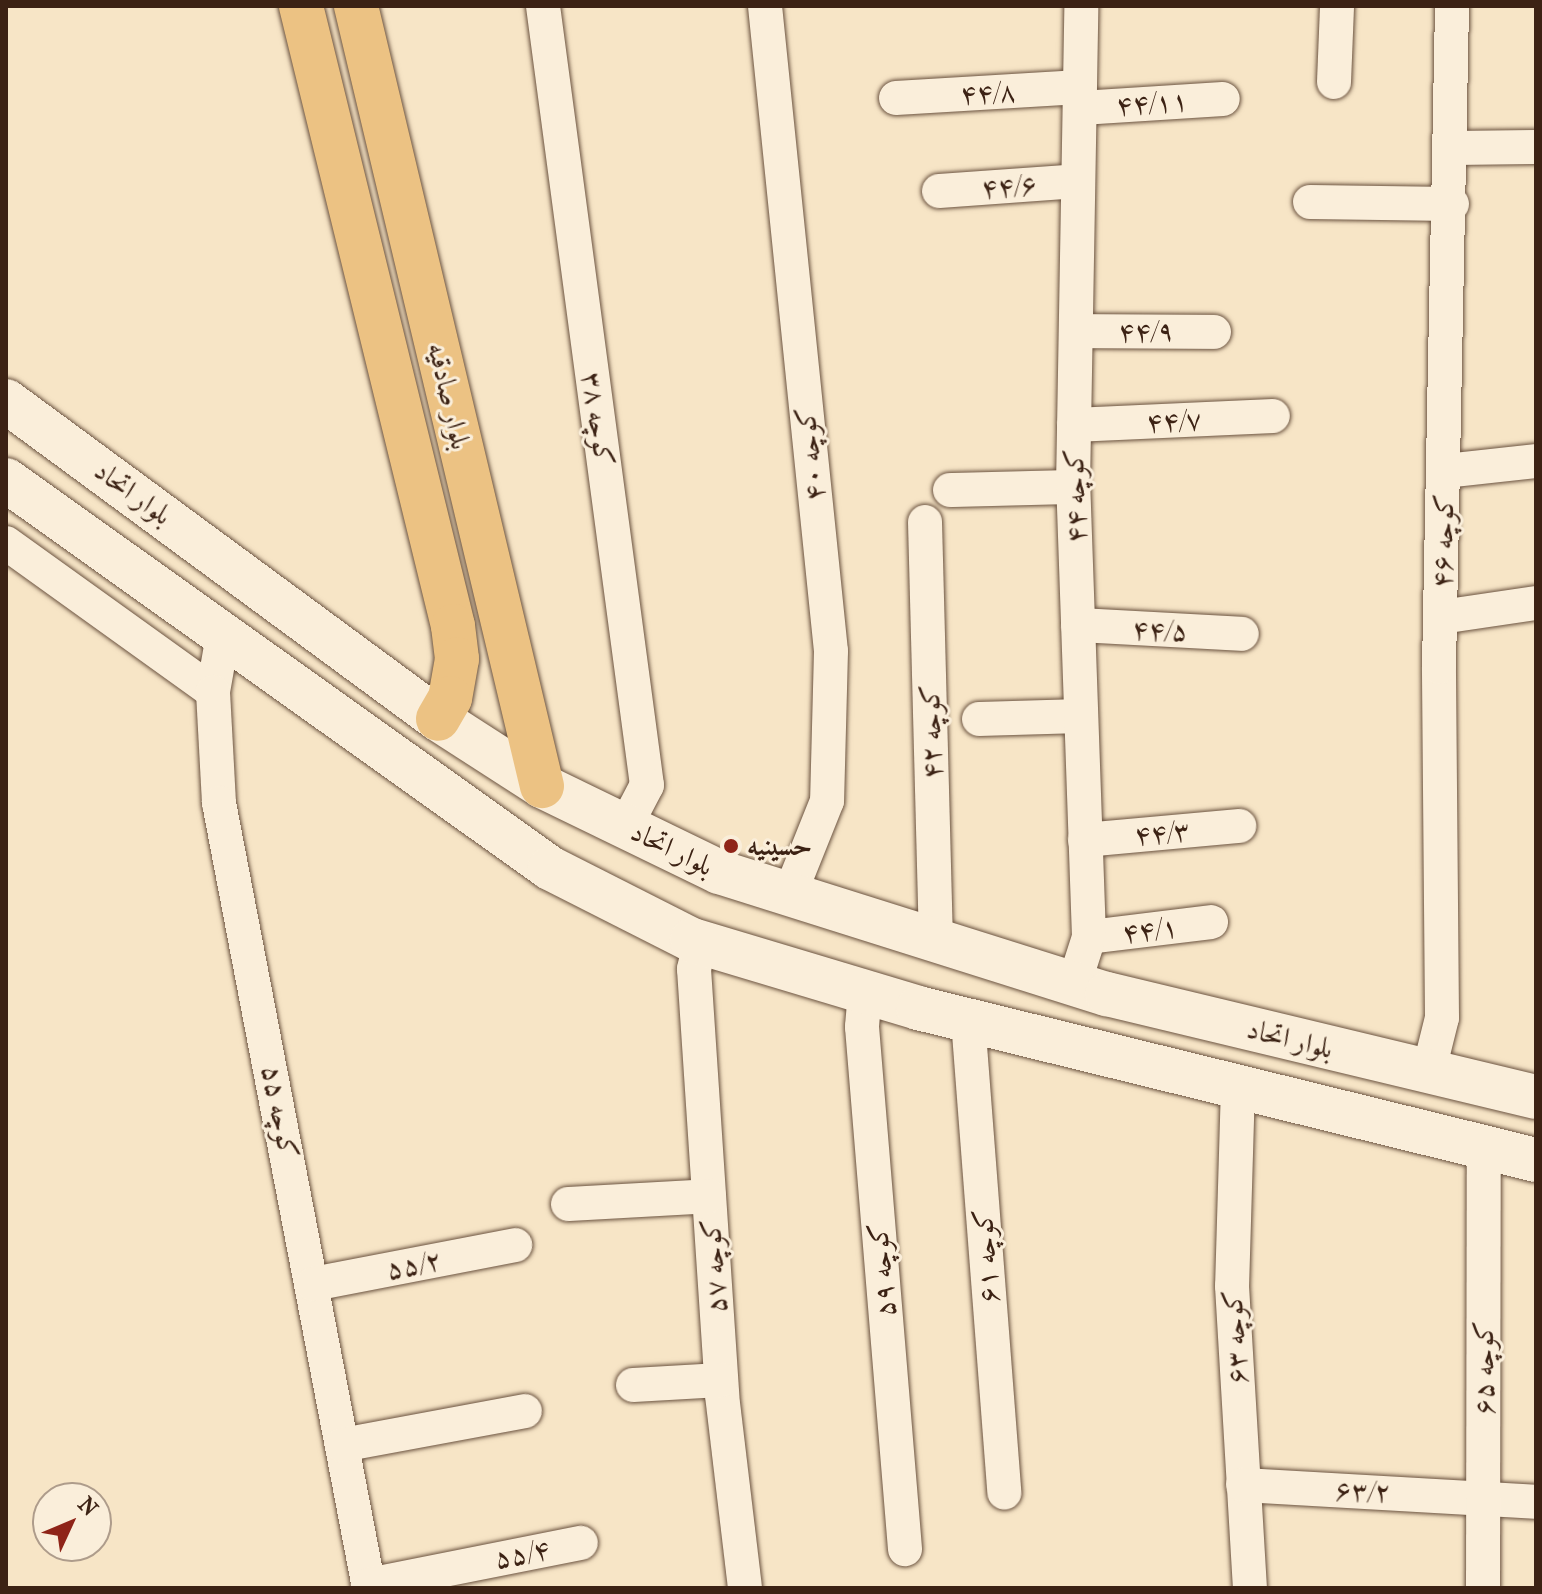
<!DOCTYPE html>
<meta charset="utf-8">
<style>
body{margin:0}
#map{position:relative;width:1542px;height:1594px;overflow:hidden;background:#f7e5c6;font-family:"IM FELL French Canon",Amiri,serif}
div>[style]{position:absolute}
[style*='--x']{left:calc(var(--x)*1px);top:calc(var(--y)*1px);width:calc(var(--w)*1px);rotate:calc(var(--a)*1deg)}
.roads{filter:drop-shadow(0 0 2px #6b5340) drop-shadow(0 0 2px #6b5340)}
.street>*{height:34px;margin:-17px;padding:0 17px;transform-origin:17px;border-radius:17px;background:#faeeda}
.secondary>*{height:44px;margin:-22px;padding:0 22px;transform-origin:22px;border-radius:22px;background:#faeeda}
.primary>*{height:44px;margin:-22px;padding:0 22px;transform-origin:22px;border-radius:22px;background:#ecc283}
.dots>*{width:22px;height:22px;translate:-50% -50%;box-sizing:border-box;border:4px solid #faeeda;border-radius:50%}
span{translate:-50% -50%;white-space:nowrap;text-align:center;line-height:1.15;-webkit-text-stroke:6px #faeeda;paint-order:stroke}
.street-label{font-size:28px;color:#3c2214}
.poi-label{font-size:28px;color:#3c2214;font-weight:700}
.left{translate:0 -50%;text-align:left}
.frame{position:absolute;inset:0;border:8px solid #3c2214;pointer-events:none}
.north{position:absolute;left:32px;top:1482px;width:80px;height:80px;box-sizing:border-box;background:#faeeda;border:2px solid #ae9c8b;border-radius:50%;rotate:46deg;font-size:22px;font-weight:700;line-height:32px;text-align:center;color:#3c2214}
.north::after{content:'';display:block;margin:auto;width:28px;height:36px;background:#8f2418;clip-path:polygon(50% 0,100% 100%,50% 72%,0 100%)}
</style>
<div id="map">
<div class="roads">
<div class="street">
<i style="--x:543;--y:6;--w:786;--a:82.4"></i>
<i style="--x:647;--y:785;--w:47;--a:117.6"></i>
<i style="--x:765;--y:6;--w:648;--a:84.16"></i>
<i style="--x:831;--y:651;--w:150;--a:91.5"></i>
<i style="--x:827;--y:801;--w:102;--a:111.8"></i>
<i style="--x:1334;--y:82;--w:76;--a:-87.7"></i>
<i style="--x:896;--y:98;--w:184;--a:-3.4"></i>
<i style="--x:1081;--y:108;--w:142;--a:-3.6"></i>
<i style="--x:1452;--y:148;--w:84;--a:-0.7"></i>
<i style="--x:939;--y:191;--w:139;--a:-4.1"></i>
<i style="--x:1310;--y:202;--w:142;--a:0.8"></i>
<i style="--x:1078;--y:331;--w:136;--a:0.4"></i>
<i style="--x:1074;--y:425;--w:199;--a:-2.6"></i>
<i style="--x:1445;--y:471;--w:92;--a:-6.3"></i>
<i style="--x:950;--y:490;--w:123;--a:-1.4"></i>
<i style="--x:925;--y:522;--w:420;--a:88.5"></i>
<i style="--x:6;--y:543;--w:255;--a:35.7"></i>
<i style="--x:1441;--y:617;--w:96;--a:-8.4"></i>
<i style="--x:1078;--y:625;--w:164;--a:3.1"></i>
<i style="--x:223;--y:635;--w:58;--a:100"></i>
<i style="--x:213;--y:692;--w:111;--a:86.9"></i>
<i style="--x:219;--y:803;--w:799;--a:79.18"></i>
<i style="--x:979;--y:719;--w:102;--a:-1.7"></i>
<i style="--x:1085;--y:840;--w:155;--a:-5.2"></i>
<i style="--x:1089;--y:937;--w:123;--a:-7"></i>
<i style="--x:700;--y:943;--w:27;--a:103"></i>
<i style="--x:694;--y:969;--w:427;--a:86.2"></i>
<i style="--x:722;--y:1395;--w:194;--a:83.2"></i>
<i style="--x:1074;--y:984;--w:49;--a:-72.3"></i>
<i style="--x:1089;--y:937;--w:450;--a:-92"></i>
<i style="--x:1073;--y:487;--w:481;--a:-89"></i>
<i style="--x:865;--y:992;--w:35;--a:95"></i>
<i style="--x:862;--y:1027;--w:524;--a:85.29"></i>
<i style="--x:968;--y:1020;--w:474;--a:85.6"></i>
<i style="--x:1428;--y:1074;--w:58;--a:-76"></i>
<i style="--x:1442;--y:1018;--w:351;--a:-90.5"></i>
<i style="--x:1439;--y:667;--w:661;--a:-88.87"></i>
<i style="--x:1238;--y:1086;--w:200;--a:91.7"></i>
<i style="--x:1232;--y:1286;--w:303;--a:86.6"></i>
<i style="--x:568;--y:1204;--w:141;--a:-3.2"></i>
<i style="--x:313;--y:1284;--w:206;--a:-10.9"></i>
<i style="--x:633;--y:1385;--w:88;--a:-3.3"></i>
<i style="--x:342;--y:1445;--w:186;--a:-10.5"></i>
<i style="--x:1243;--y:1485;--w:293;--a:3.3"></i>
<i style="--x:368;--y:1585;--w:217;--a:-11.2"></i>
<i style="--x:1483;--y:1588;--w:441;--a:-89.9"></i>
</div>
<div class="secondary">
<i style="--x:6;--y:401;--w:536;--a:36.36"></i>
<i style="--x:438;--y:719;--w:124;--a:32.8"></i>
<i style="--x:542;--y:786;--w:197;--a:25.9"></i>
<i style="--x:719;--y:872;--w:407;--a:17.5"></i>
<i style="--x:1107;--y:994;--w:441;--a:13.5"></i>
<i style="--x:6;--y:480;--w:668;--a:35.5"></i>
<i style="--x:550;--y:868;--w:159;--a:26.9"></i>
<i style="--x:692;--y:940;--w:236;--a:16.7"></i>
<i style="--x:918;--y:1008;--w:636;--a:13.82"></i>
</div>
<div class="primary">
<i style="--x:301;--y:6;--w:638;--a:76.22"></i>
<i style="--x:453;--y:626;--w:33;--a:83"></i>
<i style="--x:457;--y:659;--w:40;--a:100"></i>
<i style="--x:450;--y:698;--w:24;--a:120"></i>
<i style="--x:356;--y:6;--w:802;--a:76.59"></i>
</div>
</div>
<div class="dots">
<i style="left:731px;top:846px;background:#8f2418"></i>
</div>
<div class="street-label">
<span style="left:988px;top:93px;rotate:-3deg">۴۴/۸</span>
<span style="left:1152px;top:103px;rotate:-4deg">۴۴/۱۱</span>
<span style="left:1009px;top:186px;rotate:-4deg">۴۴/۶</span>
<span style="left:1146px;top:331px">۴۴/۹</span>
<span style="left:449px;top:396px;rotate:77deg">بلوار صادقیه</span>
<span style="left:598px;top:419px;rotate:82deg">کوچه ۳۸</span>
<span style="left:1174px;top:421px;rotate:-3deg">۴۴/۷</span>
<span style="left:810px;top:454px;rotate:-96deg">کوچه ۴۰</span>
<span style="left:133px;top:493px;rotate:36deg">بلوار اتحاد</span>
<span style="left:1075px;top:496px;rotate:-91deg">کوچه ۴۴</span>
<span style="left:1443px;top:541px;rotate:-88deg">کوچه ۴۶</span>
<span style="left:1160px;top:630px;rotate:3deg">۴۴/۵</span>
<span style="left:931px;top:732px;rotate:-91deg">کوچه ۴۲</span>
<span style="left:1162px;top:833px;rotate:-5deg">۴۴/۳</span>
<span style="left:672px;top:849px;rotate:26deg">بلوار اتحاد</span>
<span style="left:1150px;top:930px;rotate:-7deg">۴۴/۱</span>
<span style="left:1290px;top:1039px;rotate:14deg">بلوار اتحاد</span>
<span style="left:280px;top:1112px;rotate:79deg">کوچه ۵۵</span>
<span style="left:986px;top:1256px;rotate:-94deg">کوچه ۶۱</span>
<span style="left:414px;top:1265px;rotate:-11deg">۵۵/۲</span>
<span style="left:714px;top:1266px;rotate:-94deg">کوچه ۵۷</span>
<span style="left:882px;top:1270px;rotate:-95deg">کوچه ۵۹</span>
<span style="left:1235px;top:1337px;rotate:-93deg">کوچه ۶۳</span>
<span style="left:1484px;top:1368px;rotate:-90deg">کوچه ۶۵</span>
<span style="left:1363px;top:1491px;rotate:3deg">۶۳/۲</span>
<span style="left:522px;top:1554px;rotate:-11deg">۵۵/۴</span>
</div>
<div class="poi-label">
<span class="left" style="left:747px;top:846px">حسینیه</span>
</div>
<div class="frame"></div>
<div class="north">N</div>
</div>
